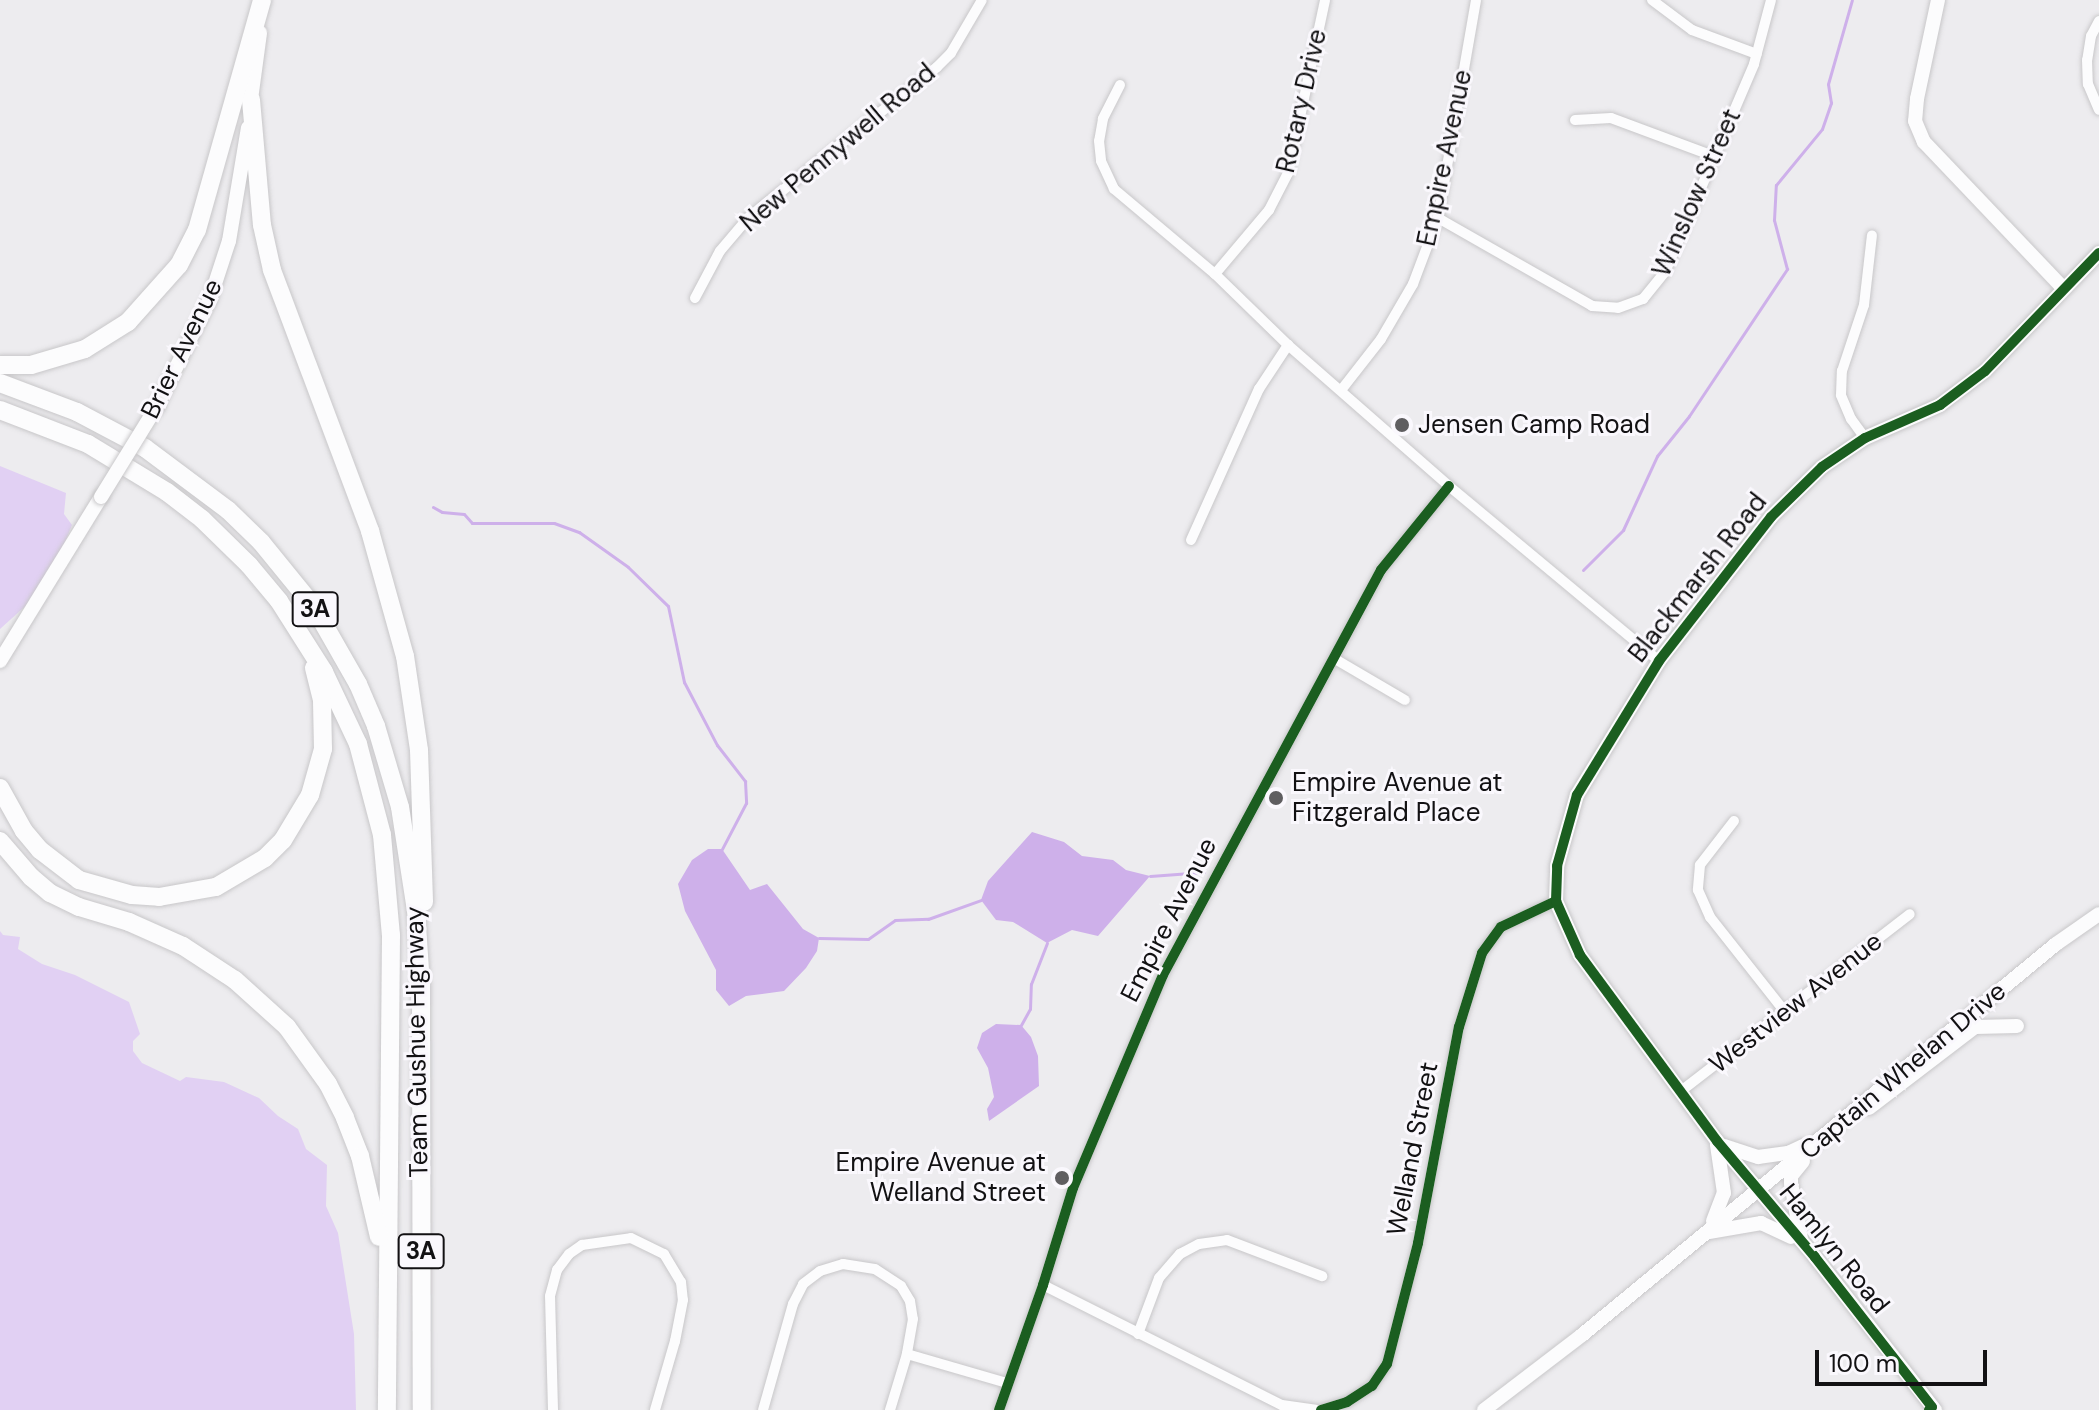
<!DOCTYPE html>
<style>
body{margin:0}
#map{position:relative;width:2099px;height:1410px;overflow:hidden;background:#edecef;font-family:"DM Sans",sans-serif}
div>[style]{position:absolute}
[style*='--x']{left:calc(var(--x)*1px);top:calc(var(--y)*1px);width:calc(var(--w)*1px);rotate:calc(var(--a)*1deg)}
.green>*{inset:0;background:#e1d0f3}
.water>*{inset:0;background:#ceb0ea}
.stream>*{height:3px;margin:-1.5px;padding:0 1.5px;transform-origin:1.5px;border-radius:1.5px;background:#ceb0ea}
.roads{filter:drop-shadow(0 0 2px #c8c7c9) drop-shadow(0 0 2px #c8c7c9)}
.street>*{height:10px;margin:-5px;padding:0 5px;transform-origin:5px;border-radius:5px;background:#fcfcfd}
.secondary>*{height:14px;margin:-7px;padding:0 7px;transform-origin:7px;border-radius:7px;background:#fcfcfd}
.highway>*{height:18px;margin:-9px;padding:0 9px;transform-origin:9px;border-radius:9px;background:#fcfcfd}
.bridges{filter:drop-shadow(0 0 2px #c8c7c9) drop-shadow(0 0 2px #c8c7c9)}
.secondary-bridge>*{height:14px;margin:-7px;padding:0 7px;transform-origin:7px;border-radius:7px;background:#fcfcfd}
.cycleway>*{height:10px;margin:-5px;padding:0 5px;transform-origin:5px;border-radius:5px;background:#1b5e20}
.dots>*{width:22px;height:22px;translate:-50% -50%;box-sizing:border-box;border:4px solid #faf8fd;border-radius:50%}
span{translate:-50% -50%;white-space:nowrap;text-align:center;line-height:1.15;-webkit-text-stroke:6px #faf8fd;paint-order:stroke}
.shield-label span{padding:2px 6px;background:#faf8fd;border:2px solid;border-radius:6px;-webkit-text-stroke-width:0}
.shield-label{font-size:24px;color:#121113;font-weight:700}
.street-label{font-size:26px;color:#121113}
.poi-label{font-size:26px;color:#121113}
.left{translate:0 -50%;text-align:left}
.right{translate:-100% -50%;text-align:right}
.scale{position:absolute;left:1815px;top:1350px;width:172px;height:36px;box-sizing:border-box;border:4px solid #121113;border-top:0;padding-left:10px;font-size:24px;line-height:28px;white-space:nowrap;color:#121113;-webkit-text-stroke:6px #faf8fd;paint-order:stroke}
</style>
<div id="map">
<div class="green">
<i style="clip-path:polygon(0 466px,66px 493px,64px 514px,72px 525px,57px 561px,31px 601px,0 629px)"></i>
<i style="clip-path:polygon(0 931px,3px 935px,20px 937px,18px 949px,42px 964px,75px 975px,129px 1002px,140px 1034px,133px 1041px,133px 1051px,142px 1063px,180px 1081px,186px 1077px,224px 1082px,259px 1098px,278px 1116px,298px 1129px,306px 1149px,327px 1165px,326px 1206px,338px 1233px,354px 1334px,356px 1410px,0 1410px)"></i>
</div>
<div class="water">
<i style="clip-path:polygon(1032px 832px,1064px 842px,1082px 856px,1113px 860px,1126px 870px,1150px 876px,1098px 936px,1072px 930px,1047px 943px,1013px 922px,996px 920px,981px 900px,988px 881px)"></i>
<i style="clip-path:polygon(708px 849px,722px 849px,750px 890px,767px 884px,803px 929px,819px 938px,817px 951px,806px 968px,784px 991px,746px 996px,729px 1006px,716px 990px,716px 970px,685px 911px,678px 884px,692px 860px)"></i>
<i style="clip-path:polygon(996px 1024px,1021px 1025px,1031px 1037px,1038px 1056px,1039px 1086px,989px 1121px,987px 1109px,994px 1097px,988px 1068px,977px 1048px,982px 1033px)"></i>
</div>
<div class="stream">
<i style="--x:433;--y:507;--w:10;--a:29"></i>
<i style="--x:442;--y:512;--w:22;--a:5"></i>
<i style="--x:464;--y:514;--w:12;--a:48"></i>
<i style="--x:472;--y:523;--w:82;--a:0"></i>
<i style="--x:554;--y:523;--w:27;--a:20"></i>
<i style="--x:579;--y:532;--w:60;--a:35.5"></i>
<i style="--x:628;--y:567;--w:56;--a:44.3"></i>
<i style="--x:668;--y:606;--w:78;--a:78.1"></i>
<i style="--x:684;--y:682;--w:71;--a:62.4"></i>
<i style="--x:717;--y:745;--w:46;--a:52.1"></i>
<i style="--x:745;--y:781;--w:22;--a:87"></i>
<i style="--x:746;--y:803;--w:52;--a:117.6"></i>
<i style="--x:1583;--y:570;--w:57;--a:-45"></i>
<i style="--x:1623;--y:530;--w:81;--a:-65.3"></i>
<i style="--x:1657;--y:456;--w:51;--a:-51.3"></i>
<i style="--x:1689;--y:416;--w:177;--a:-56.3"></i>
<i style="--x:1787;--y:269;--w:51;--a:-104.9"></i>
<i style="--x:1774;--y:220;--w:35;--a:-87"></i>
<i style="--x:1776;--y:185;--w:72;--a:-50.6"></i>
<i style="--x:1822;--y:129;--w:28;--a:-71"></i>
<i style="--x:1831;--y:103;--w:19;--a:-99"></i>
<i style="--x:1828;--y:84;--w:87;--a:-74.1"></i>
<i style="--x:1150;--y:876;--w:54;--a:-4.2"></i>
<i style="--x:819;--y:938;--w:49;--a:1.2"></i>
<i style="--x:868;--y:939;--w:33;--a:-35"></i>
<i style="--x:895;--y:920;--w:33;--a:-2"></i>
<i style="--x:928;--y:919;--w:56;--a:-19.7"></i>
<i style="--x:1021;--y:1025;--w:18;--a:-61"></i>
<i style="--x:1030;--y:1009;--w:25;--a:-88"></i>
<i style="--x:1031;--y:984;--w:44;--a:-68.7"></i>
</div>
<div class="roads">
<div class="street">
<i style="--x:1652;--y:0;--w:50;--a:36.9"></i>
<i style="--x:1692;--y:30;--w:69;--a:20.3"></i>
<i style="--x:2099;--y:21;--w:17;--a:118"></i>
<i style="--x:2091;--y:36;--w:24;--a:99"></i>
<i style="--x:2087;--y:60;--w:24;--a:88"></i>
<i style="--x:2088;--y:84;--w:28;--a:67"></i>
<i style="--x:1120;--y:85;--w:38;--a:117"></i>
<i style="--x:1103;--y:119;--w:22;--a:100"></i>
<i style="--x:1099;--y:141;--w:20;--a:84"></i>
<i style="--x:1101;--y:161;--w:31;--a:65"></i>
<i style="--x:1114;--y:189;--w:132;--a:40.1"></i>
<i style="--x:1215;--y:274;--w:102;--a:44.2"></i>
<i style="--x:1288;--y:345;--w:214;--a:41.2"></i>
<i style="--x:1449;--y:486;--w:273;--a:39.8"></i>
<i style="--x:1575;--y:120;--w:36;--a:-3"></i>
<i style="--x:1611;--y:118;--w:109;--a:20.4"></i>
<i style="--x:1438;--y:218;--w:177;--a:29.7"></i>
<i style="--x:1592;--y:306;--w:26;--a:4"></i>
<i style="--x:1618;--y:308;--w:27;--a:-20"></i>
<i style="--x:1643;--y:299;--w:35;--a:-51"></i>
<i style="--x:1665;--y:272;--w:226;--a:-66.8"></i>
<i style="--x:1754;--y:64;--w:66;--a:-75.1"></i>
<i style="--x:1215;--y:274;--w:84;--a:-49.8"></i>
<i style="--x:1269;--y:210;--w:42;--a:-62.8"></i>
<i style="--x:1288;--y:173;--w:177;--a:-77.9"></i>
<i style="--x:695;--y:298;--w:53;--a:-62"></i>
<i style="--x:720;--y:251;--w:43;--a:-49.7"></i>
<i style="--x:748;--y:218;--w:242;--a:-38.6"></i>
<i style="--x:937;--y:67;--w:20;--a:-45"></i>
<i style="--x:951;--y:53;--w:61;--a:-59.7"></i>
<i style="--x:1342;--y:389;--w:63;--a:-52"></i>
<i style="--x:1381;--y:339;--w:64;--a:-59.8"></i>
<i style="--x:1413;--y:284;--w:71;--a:-69.3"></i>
<i style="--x:1438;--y:218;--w:221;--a:-80.1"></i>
<i style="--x:1865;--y:438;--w:24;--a:-126"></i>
<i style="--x:1851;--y:419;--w:26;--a:-113"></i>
<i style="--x:1841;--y:395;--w:24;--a:-88"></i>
<i style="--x:1842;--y:371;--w:70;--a:-71.6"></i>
<i style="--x:1864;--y:305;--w:70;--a:-83.5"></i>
<i style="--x:1191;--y:540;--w:166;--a:-65.8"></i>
<i style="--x:1259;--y:389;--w:53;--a:-56.6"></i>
<i style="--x:1335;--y:659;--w:81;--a:30.4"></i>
<i style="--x:1734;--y:821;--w:56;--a:127.7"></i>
<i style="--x:1700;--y:865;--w:25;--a:95"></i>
<i style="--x:1698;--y:890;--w:30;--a:66"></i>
<i style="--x:1710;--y:917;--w:121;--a:51.7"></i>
<i style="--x:1681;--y:1091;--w:289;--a:-37.7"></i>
<i style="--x:1043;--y:1285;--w:267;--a:26.7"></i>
<i style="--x:1282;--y:1405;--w:34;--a:8"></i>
<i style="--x:1138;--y:1334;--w:60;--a:-69.4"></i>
<i style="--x:1159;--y:1278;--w:32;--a:-49"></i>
<i style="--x:1180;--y:1254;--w:21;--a:-28"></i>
<i style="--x:1199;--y:1244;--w:28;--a:-8"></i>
<i style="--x:1227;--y:1240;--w:102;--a:20.8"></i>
<i style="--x:907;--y:1354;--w:104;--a:16.2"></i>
<i style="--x:553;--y:1410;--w:114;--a:-91.5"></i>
<i style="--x:550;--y:1296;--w:27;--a:-75"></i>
<i style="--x:557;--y:1270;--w:20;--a:-53"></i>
<i style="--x:569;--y:1254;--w:16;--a:-35"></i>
<i style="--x:582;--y:1245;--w:49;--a:-8.1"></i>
<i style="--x:631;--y:1238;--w:37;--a:26"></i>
<i style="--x:664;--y:1254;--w:33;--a:59"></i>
<i style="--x:681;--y:1282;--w:18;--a:84"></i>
<i style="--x:683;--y:1300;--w:42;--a:101"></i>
<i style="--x:675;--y:1341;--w:72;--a:106.2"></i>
<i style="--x:763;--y:1410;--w:110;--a:-74.2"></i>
<i style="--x:793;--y:1304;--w:22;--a:-63"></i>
<i style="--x:803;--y:1284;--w:21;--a:-37"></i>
<i style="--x:820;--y:1271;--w:24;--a:-17"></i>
<i style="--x:843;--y:1264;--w:32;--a:9"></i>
<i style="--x:875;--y:1269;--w:31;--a:33"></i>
<i style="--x:901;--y:1286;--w:17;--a:59"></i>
<i style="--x:910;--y:1301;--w:18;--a:81"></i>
<i style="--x:913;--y:1319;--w:36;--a:100"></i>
<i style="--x:907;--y:1354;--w:59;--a:106.9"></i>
<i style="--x:999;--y:1410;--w:133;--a:-70.6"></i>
<i style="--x:1043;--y:1285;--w:102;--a:-72.8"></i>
<i style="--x:1073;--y:1188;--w:231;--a:-67.1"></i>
<i style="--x:1163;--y:975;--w:460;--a:-61.7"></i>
<i style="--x:1381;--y:570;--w:108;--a:-51"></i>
<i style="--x:1321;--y:1410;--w:27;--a:-17"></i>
<i style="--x:1347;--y:1402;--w:30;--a:-33"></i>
<i style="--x:1372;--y:1386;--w:27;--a:-56"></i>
<i style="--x:1387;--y:1364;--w:125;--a:-75.6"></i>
<i style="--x:1418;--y:1243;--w:220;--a:-79.3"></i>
<i style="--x:1459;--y:1027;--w:77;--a:-72.7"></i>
<i style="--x:1482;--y:953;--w:32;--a:-54"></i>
<i style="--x:1501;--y:927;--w:61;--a:-25.3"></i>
</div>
<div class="secondary">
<i style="--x:1938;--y:0;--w:101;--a:102"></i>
<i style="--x:1917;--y:99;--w:22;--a:95"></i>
<i style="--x:1915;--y:121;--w:23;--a:67"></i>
<i style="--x:1924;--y:142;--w:202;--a:46.4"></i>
<i style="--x:250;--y:107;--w:75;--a:-82.3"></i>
<i style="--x:157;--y:406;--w:119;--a:-63.6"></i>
<i style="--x:210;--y:299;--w:61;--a:-71.9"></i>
<i style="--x:229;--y:241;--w:115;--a:-80.5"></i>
<i style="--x:0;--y:661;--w:193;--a:-58.4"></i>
<i style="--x:1869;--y:1108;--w:133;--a:-37.4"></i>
<i style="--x:1975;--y:1027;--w:42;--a:-1.4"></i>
<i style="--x:1724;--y:1146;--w:36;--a:18"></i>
<i style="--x:1758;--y:1157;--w:30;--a:-8"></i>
<i style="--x:1788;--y:1153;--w:17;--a:-25"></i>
<i style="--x:1713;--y:1221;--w:30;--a:-69"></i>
<i style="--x:1724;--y:1193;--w:49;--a:-98.3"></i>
<i style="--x:1709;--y:1232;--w:53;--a:-9.8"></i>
<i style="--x:1761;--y:1223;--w:33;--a:25"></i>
<i style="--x:1801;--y:1239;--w:57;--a:-100.1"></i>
<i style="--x:1791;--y:1183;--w:7;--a:-90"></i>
<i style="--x:1791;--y:1176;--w:19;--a:-51"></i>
<i style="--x:1484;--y:1410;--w:123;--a:-37.4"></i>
<i style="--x:1582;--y:1335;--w:614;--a:-39.52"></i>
<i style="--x:2056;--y:944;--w:52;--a:-34.9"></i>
<i style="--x:1935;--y:1410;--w:194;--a:-128.1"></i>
<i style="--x:1815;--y:1257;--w:152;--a:-130.2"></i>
<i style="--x:1717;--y:1141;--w:231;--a:-126.4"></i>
<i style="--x:1580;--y:955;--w:59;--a:-114"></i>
<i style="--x:1556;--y:901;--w:35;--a:-88"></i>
<i style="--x:1557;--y:866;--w:74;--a:-74.3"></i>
<i style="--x:1577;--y:795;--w:157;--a:-58.5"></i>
<i style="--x:1659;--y:661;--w:182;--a:-52.1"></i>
<i style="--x:1771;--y:517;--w:71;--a:-44.4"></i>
<i style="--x:1822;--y:467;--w:52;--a:-34"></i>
<i style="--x:1865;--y:438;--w:82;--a:-23.7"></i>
<i style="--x:1940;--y:405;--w:56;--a:-37.1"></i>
<i style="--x:1985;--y:371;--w:164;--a:-46"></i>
</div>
<div class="highway">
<i style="--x:251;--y:100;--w:125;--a:85"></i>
<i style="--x:262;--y:225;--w:46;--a:77.5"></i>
<i style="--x:272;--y:270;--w:279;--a:69.4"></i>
<i style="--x:370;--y:531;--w:130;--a:74.4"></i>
<i style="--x:405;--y:656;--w:95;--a:81.5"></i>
<i style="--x:419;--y:750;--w:152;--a:88.1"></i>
<i style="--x:0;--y:365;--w:31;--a:0"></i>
<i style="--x:31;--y:365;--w:56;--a:-16.5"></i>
<i style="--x:85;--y:349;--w:51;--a:-32.1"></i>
<i style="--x:128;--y:322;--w:76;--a:-48.2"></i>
<i style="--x:179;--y:265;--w:39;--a:-63"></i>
<i style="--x:197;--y:230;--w:239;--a:-74.2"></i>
<i style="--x:0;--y:383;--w:82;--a:20.6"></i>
<i style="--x:77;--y:412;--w:77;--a:27.9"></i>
<i style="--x:145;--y:448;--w:104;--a:36.8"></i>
<i style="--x:228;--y:510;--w:46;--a:44.1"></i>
<i style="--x:261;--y:542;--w:84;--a:50.8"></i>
<i style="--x:314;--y:607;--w:89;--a:60.3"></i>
<i style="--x:358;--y:684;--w:46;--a:66.8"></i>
<i style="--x:376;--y:726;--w:84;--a:73.5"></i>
<i style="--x:400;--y:807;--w:104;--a:81.2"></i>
<i style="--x:416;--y:910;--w:75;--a:86.2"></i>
<i style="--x:421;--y:985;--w:425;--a:89.9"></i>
<i style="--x:0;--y:410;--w:94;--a:21.1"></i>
<i style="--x:88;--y:444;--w:92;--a:31.3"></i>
<i style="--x:167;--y:492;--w:44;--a:37.6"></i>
<i style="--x:202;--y:519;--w:66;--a:44.4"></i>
<i style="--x:249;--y:565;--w:47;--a:50.2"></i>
<i style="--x:279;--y:601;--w:84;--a:57.6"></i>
<i style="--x:324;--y:672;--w:80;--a:64.7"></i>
<i style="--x:358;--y:744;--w:94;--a:75.2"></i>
<i style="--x:382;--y:835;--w:100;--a:84.9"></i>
<i style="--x:391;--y:935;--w:475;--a:90.5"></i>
<i style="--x:0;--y:788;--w:49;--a:60.8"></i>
<i style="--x:24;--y:831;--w:25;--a:50"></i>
<i style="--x:40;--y:850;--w:49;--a:37.6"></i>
<i style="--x:79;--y:880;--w:55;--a:15.8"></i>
<i style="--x:132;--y:895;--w:27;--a:4"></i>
<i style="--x:159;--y:897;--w:58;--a:-10"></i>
<i style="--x:216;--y:887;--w:57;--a:-30.6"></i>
<i style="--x:265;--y:858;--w:25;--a:-45"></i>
<i style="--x:283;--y:840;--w:52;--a:-59"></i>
<i style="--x:310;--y:795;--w:48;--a:-74.2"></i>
<i style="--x:323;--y:749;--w:49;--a:-91.2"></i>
<i style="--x:322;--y:700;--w:33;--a:-104"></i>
<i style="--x:0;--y:841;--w:48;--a:49.3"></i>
<i style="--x:31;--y:877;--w:25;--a:40"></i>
<i style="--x:50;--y:893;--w:32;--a:26"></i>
<i style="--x:79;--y:907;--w:52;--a:16.7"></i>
<i style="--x:129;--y:922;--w:59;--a:24"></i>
<i style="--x:183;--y:946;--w:62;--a:33.2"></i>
<i style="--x:235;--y:980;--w:70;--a:42.1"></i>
<i style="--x:287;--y:1027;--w:70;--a:54.3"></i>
<i style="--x:328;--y:1084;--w:38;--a:63"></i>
<i style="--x:345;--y:1118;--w:41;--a:68.5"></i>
<i style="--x:360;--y:1156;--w:83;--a:76.8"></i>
</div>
</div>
<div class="bridges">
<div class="secondary-bridge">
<i style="--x:101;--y:497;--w:107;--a:-58.4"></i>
</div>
</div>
<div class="cycleway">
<i style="--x:999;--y:1410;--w:133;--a:-70.6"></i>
<i style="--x:1043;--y:1285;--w:102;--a:-72.8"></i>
<i style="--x:1073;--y:1188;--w:231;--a:-67.1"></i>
<i style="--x:1163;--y:975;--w:460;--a:-61.7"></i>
<i style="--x:1381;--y:570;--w:108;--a:-51"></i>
<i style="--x:1321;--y:1410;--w:27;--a:-17"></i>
<i style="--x:1347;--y:1402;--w:30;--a:-33"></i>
<i style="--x:1372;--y:1386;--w:27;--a:-56"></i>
<i style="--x:1387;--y:1364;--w:125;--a:-75.6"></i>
<i style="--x:1418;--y:1243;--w:220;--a:-79.3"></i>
<i style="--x:1459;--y:1027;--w:77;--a:-72.7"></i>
<i style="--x:1482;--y:953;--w:32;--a:-54"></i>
<i style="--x:1501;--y:927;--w:61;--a:-25.3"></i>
<i style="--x:1929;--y:1410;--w:4;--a:-45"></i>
<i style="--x:1932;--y:1407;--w:190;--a:-128"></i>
<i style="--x:1815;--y:1257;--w:152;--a:-130.2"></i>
<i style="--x:1717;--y:1141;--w:231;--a:-126.4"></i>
<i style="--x:1580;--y:955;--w:59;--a:-114"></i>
<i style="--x:1556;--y:901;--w:35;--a:-88"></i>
<i style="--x:1557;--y:866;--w:74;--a:-74.3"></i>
<i style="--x:1577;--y:795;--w:157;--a:-58.5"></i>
<i style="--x:1659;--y:661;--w:182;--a:-52.1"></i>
<i style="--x:1771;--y:517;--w:71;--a:-44.4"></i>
<i style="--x:1822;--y:467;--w:52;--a:-34"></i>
<i style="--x:1865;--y:438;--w:82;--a:-23.7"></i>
<i style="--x:1940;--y:405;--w:56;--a:-37.1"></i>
<i style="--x:1985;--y:371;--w:164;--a:-46"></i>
</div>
<div class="dots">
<i style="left:1402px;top:425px;background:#5f5e60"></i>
<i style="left:1276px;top:798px;background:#5f5e60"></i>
<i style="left:1062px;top:1178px;background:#5f5e60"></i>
</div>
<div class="shield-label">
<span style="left:315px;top:609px">3A</span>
<span style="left:421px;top:1251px">3A</span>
</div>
<div class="street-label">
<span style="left:1302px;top:101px;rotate:-77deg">Rotary Drive</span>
<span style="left:838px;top:148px;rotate:-40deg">New Pennywell Road</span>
<span style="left:1445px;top:158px;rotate:-78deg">Empire Avenue</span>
<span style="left:1697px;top:193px;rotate:-66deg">Winslow Street</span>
<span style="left:182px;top:349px;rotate:-64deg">Brier Avenue</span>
<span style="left:1698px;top:578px;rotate:-52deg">Blackmarsh Road</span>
<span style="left:1169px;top:920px;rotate:-63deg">Empire Avenue</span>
<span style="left:1796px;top:1003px;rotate:-38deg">Westview Avenue</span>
<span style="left:417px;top:1042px;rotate:-91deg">Team Gushue Highway</span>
<span style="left:1903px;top:1071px;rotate:-40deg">Captain Whelan Drive</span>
<span style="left:1413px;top:1149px;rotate:-79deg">Welland Street</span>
<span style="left:1834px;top:1249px;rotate:51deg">Hamlyn Road</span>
</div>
<div class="poi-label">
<span class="left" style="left:1418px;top:425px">Jensen Camp Road</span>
<span class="left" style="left:1292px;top:798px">Empire Avenue at<br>Fitzgerald Place</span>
<span class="right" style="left:1046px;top:1178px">Empire Avenue at<br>Welland Street</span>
</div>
<div class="scale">100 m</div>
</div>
